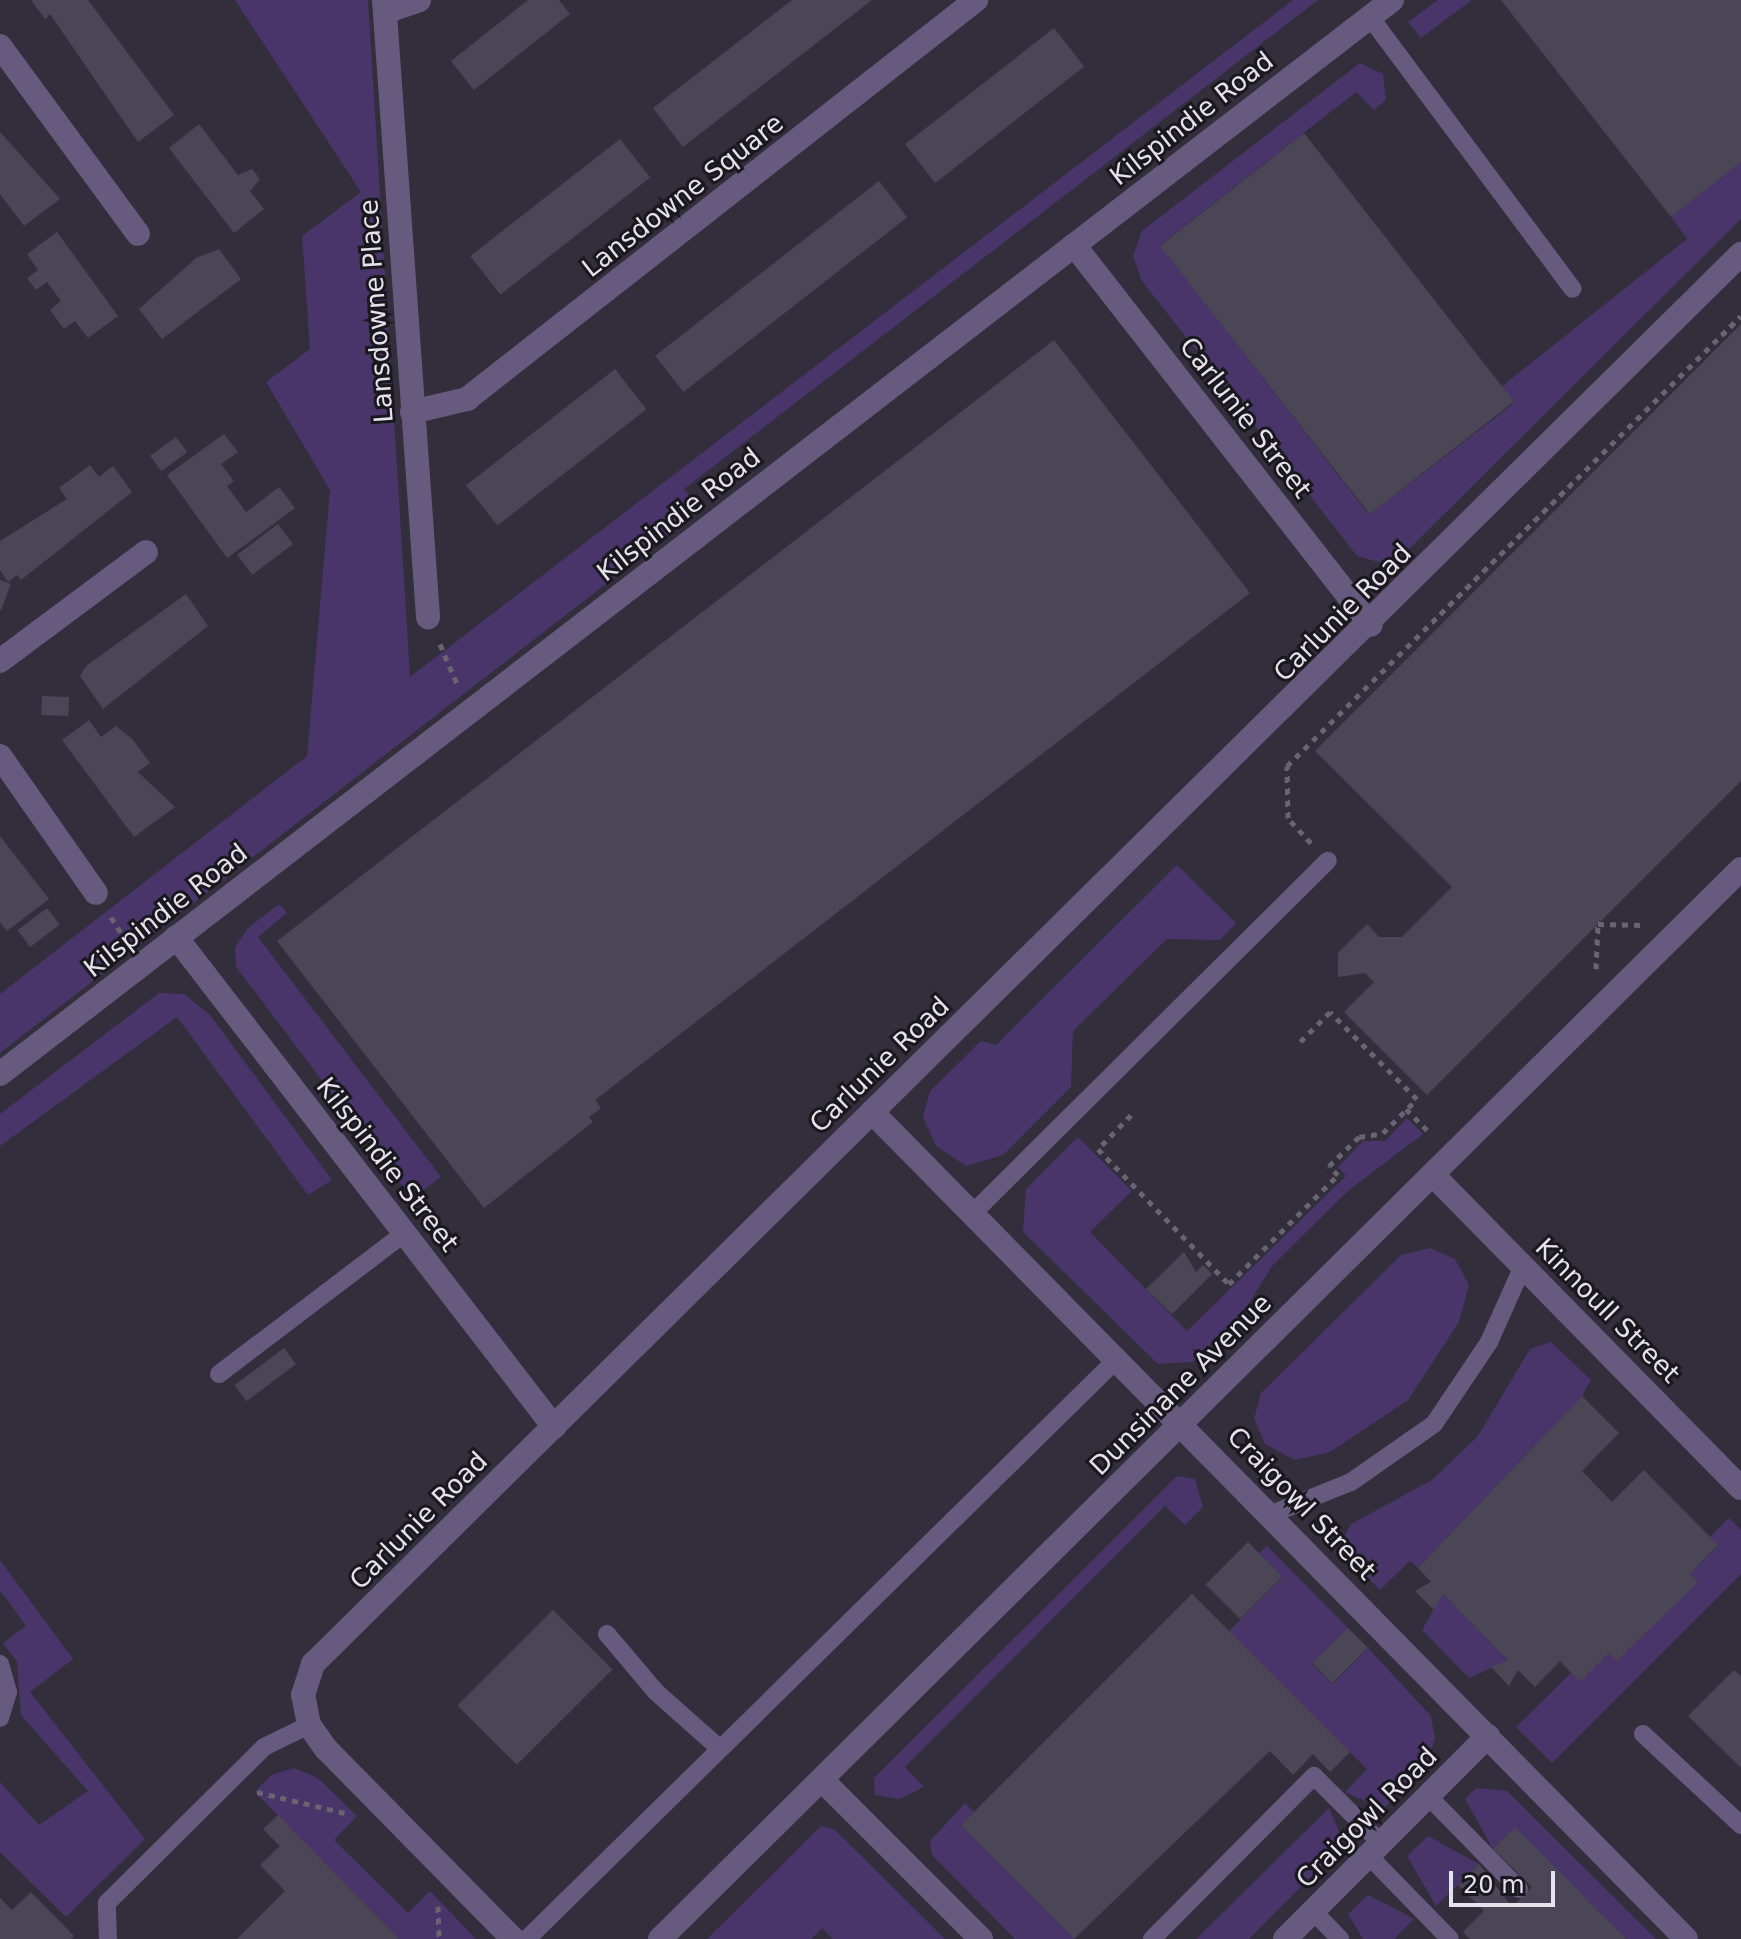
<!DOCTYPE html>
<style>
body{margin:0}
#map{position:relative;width:1741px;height:1939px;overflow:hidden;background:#322e3c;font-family:"DejaVu Sans",sans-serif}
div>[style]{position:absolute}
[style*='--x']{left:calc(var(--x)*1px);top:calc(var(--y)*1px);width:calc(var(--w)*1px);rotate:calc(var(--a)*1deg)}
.green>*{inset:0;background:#49356a}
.building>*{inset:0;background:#4b4655;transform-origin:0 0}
.path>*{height:5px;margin-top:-2.5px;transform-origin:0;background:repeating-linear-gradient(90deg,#686471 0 6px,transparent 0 12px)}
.lane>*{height:18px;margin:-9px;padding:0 9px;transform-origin:9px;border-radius:9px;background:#665a7e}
.street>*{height:24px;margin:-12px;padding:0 12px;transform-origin:12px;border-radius:12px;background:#665a7e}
span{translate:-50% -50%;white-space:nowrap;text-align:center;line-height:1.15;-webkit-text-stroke:6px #19181e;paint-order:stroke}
.street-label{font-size:26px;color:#e5e2eb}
.scale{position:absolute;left:1449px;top:1871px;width:106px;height:36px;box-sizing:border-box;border:4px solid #e5e2eb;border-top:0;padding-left:10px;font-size:24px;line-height:28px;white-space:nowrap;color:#e5e2eb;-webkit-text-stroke:6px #19181e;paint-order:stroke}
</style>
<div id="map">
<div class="green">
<i style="clip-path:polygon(235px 0,368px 0,410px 677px,1293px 0,1318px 0,684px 489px,700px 511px,0 1053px,0 994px,307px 756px,330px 490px,266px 382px,310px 349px,302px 236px,361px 192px)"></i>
<i style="clip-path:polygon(1438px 0,1472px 0,1421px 38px,1408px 22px)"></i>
<i style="clip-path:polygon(1360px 63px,1383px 74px,1386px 100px,1374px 110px,1356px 92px,1160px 245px,1369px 515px,1513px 404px,1501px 387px,1687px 239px,1671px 217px,1741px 162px,1741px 219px,1406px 552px,1382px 563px,1357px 556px,1142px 281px,1133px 256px,1142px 231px)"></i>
<i style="clip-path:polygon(1177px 865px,1236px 923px,1220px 940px,1167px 939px,1073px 1031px,1071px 1087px,1003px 1155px,966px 1166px,936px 1146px,923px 1117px,930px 1091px,981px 1041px,996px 1045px)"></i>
<i style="clip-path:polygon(279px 904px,287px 913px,258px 937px,441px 1177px,412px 1199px,236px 967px,235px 947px,248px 928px)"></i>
<i style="clip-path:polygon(159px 993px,184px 994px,210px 1015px,332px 1180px,308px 1195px,177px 1017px,0 1146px,0 1114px)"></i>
<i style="clip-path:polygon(1407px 1118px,1423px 1134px,1349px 1190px,1272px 1266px,1243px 1313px,1193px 1362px,1158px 1364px,1023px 1232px,1026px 1189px,1078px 1137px,1132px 1191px,1090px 1232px,1187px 1331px,1346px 1176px,1338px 1167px,1363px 1141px,1385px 1141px)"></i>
<i style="clip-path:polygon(1430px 1248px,1455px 1259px,1469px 1285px,1459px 1322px,1408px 1400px,1330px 1452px,1295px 1460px,1265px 1444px,1254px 1419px,1261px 1393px,1401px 1255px)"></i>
<i style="clip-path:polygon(1551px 1342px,1591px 1380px,1582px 1396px,1418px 1568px,1410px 1561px,1380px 1590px,1346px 1556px,1343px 1539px,1351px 1524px,1432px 1480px,1478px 1436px,1530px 1349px)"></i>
<i style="clip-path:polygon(1177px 1476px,1195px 1479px,1203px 1507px,1185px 1525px,1165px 1506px,905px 1767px,924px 1787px,899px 1799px,875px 1795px,874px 1778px)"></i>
<i style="clip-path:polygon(1729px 1518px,1741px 1530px,1741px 1574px,1552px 1763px,1516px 1727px,1571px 1673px,1580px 1681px,1609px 1653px,1617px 1661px,1697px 1582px,1690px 1574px,1718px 1546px,1710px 1537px)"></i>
<i style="clip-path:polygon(1267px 1546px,1348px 1628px,1313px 1665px,1333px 1684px,1368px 1648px,1431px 1716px,1435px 1739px,1424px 1770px,1383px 1809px,1345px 1792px,1367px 1769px,1229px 1631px,1283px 1577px,1259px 1553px)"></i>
<i style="clip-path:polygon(0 1560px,73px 1659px,30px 1692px,145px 1839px,66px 1917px,0 1852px,0 1782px,39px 1825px,88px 1791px,21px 1715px,17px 1662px,3px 1643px,26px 1626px,0 1590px)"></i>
<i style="clip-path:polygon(1443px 1594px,1508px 1660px,1469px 1678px,1422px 1630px)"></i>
<i style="clip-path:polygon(294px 1768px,318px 1778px,357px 1816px,334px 1840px,408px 1913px,430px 1891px,476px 1939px,399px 1939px,255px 1792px,271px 1775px)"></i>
<i style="clip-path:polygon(1476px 1788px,1507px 1791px,1656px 1939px,1626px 1939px,1514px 1828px,1493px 1849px,1465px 1799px)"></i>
<i style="clip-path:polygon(965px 1803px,974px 1812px,961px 1825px,1074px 1939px,1015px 1939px,932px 1855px,930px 1841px)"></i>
<i style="clip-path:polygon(1329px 1808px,1344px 1843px,1249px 1939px,1196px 1939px)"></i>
<i style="clip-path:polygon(821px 1826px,834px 1829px,945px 1939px,833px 1939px,822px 1928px,811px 1939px,707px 1939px)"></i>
<i style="clip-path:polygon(1428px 1836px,1479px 1864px,1436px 1906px,1407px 1856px)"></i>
<i style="clip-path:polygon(1368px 1895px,1392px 1907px,1414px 1919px,1394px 1939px,1363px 1939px,1348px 1914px)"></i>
</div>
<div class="building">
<i style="clip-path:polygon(31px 0,88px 0,174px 115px,138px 142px,50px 14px,45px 19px)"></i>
<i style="clip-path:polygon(528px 0,559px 0,570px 14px,474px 90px,451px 61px)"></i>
<i style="clip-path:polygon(792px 0,872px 0,683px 147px,653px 108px)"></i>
<i style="clip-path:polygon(1501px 0,1741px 0,1741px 162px,1671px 217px)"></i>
<i style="left:1054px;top:28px;width:49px;height:189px;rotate:52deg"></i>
<i style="clip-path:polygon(199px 124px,238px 175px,252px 169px,260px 179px,250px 191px,264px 209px,234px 233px,169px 148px)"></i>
<i style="clip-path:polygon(0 132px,60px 199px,24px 226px,0 194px)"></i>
<i style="left:1304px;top:133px;width:341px;height:183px;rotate:52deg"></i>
<i style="left:620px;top:139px;width:49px;height:190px;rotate:52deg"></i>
<i style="left:879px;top:181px;width:46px;height:284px;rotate:52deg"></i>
<i style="clip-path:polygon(57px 232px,118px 316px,88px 338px,75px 321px,64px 329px,50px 310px,61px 301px,47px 282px,36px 290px,27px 278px,38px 270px,27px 254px)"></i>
<i style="clip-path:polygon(219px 249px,241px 279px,162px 339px,139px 309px,196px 258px)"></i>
<i style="clip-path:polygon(1741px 324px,1741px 781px,1427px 1095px,1344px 1012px,1374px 982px,1365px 973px,1338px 977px,1338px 953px,1367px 924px,1379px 937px,1402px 937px,1452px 887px,1315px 751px)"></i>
<i style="clip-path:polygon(1054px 340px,1250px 593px,595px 1100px,601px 1108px,589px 1117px,593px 1122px,484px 1208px,277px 941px)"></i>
<i style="left:615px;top:369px;width:51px;height:189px;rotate:52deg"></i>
<i style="clip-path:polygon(224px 434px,238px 452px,221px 464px,234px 481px,227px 486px,246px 512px,279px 487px,295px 508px,227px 558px,167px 475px)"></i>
<i style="left:176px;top:437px;width:19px;height:32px;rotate:54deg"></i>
<i style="clip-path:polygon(90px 465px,99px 477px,113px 466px,132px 492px,21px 580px,17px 575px,8px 582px,0 570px,0 541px,67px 499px,59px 488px)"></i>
<i style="left:278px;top:524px;width:25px;height:51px;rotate:53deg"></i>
<i style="clip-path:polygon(0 580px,11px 584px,1px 610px,0 610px)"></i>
<i style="clip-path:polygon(186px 594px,208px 626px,103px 709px,80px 676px,86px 666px)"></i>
<i style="left:42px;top:696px;width:27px;height:19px;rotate:2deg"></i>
<i style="clip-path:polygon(89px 720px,101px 737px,116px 726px,133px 740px,150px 763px,138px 772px,175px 807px,134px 837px,62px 740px)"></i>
<i style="clip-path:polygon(0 836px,49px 899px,7px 931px,0 922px)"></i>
<i style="left:47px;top:908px;width:21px;height:37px;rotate:53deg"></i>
<i style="clip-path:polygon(1184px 1252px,1196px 1272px,1203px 1265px,1212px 1274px,1172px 1314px,1146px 1289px)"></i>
<i style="left:284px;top:1348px;width:20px;height:62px;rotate:53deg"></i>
<i style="clip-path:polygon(1582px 1396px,1619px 1433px,1582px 1471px,1612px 1502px,1644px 1470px,1718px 1545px,1690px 1574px,1698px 1582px,1617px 1661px,1609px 1653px,1580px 1682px,1560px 1661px,1535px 1687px,1518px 1670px,1509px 1686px,1491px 1667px,1508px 1660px,1443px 1594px,1434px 1610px,1415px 1591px,1431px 1582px,1418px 1568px)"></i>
<i style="left:1248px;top:1542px;width:49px;height:60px;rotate:45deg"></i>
<i style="clip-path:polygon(1192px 1594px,1350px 1752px,1330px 1772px,1313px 1754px,1293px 1775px,1270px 1751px,1074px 1939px,961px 1825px)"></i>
<i style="left:553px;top:1610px;width:84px;height:135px;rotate:45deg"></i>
<i style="left:1348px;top:1628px;width:28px;height:50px;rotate:45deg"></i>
<i style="clip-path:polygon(1734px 1670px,1741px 1676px,1741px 1768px,1688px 1716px)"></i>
<i style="clip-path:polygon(278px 1815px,399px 1939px,237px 1939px,285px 1891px,260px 1865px,280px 1846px,263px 1829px)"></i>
<i style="clip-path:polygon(1515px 1827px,1626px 1939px,1470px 1939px,1463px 1932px,1484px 1911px,1458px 1885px,1479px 1864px,1512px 1907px,1532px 1887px,1493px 1849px)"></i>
<i style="clip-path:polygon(31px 1892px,74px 1936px,71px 1939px,0 1939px,0 1898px,12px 1910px)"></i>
</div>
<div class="path">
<i style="--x:440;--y:644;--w:46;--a:66.8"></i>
<i style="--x:1311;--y:843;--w:34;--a:-133"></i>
<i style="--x:1288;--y:818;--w:52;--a:-91.1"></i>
<i style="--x:1287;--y:766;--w:639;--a:-44.75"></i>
<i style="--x:111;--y:917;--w:26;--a:58"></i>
<i style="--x:1596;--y:969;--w:45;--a:-87.5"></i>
<i style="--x:1598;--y:924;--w:45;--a:1.3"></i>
<i style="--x:1406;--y:1109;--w:35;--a:45"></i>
<i style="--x:1131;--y:1115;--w:47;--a:134.1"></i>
<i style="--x:1098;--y:1149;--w:188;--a:45.9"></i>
<i style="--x:1229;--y:1284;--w:154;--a:-45"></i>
<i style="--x:1338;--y:1175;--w:13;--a:-135"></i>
<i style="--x:1329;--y:1166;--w:42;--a:-44"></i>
<i style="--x:1359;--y:1137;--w:24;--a:-9"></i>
<i style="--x:1383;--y:1133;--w:48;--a:-45"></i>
<i style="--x:1417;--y:1099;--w:123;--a:-135"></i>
<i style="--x:1330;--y:1012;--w:47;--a:135"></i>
<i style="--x:257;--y:1792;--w:90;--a:13.4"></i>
<i style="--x:438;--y:1906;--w:33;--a:88"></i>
</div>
<div class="lane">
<i style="--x:1370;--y:17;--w:339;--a:53.3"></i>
<i style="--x:973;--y:1213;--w:500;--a:-44.8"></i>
<i style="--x:219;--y:1374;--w:233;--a:-37.2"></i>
<i style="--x:1272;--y:1514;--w:85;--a:-22.1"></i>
<i style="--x:1351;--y:1482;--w:101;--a:-34.9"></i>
<i style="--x:1434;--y:1424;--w:99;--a:-56.1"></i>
<i style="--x:1489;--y:1342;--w:83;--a:-65.9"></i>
<i style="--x:607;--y:1634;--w:76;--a:49.8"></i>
<i style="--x:656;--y:1692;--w:84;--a:41.6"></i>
<i style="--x:0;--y:1664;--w:29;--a:74"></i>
<i style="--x:8;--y:1692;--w:27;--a:107"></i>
<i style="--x:1643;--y:1734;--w:134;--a:42.9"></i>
<i style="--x:1428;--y:1796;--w:130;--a:45.6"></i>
<i style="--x:1368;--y:1855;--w:117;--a:45.7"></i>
<i style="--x:1313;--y:1911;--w:39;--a:46"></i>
<i style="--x:108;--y:1939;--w:36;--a:-92"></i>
<i style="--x:107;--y:1903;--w:221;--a:-44.8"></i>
<i style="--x:264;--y:1747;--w:50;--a:-26.1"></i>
<i style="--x:527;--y:1939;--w:829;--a:-44.51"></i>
<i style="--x:1152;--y:1939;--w:230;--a:-45.2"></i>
<i style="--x:1314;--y:1776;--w:95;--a:45"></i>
</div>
<div class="street">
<i style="--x:384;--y:0;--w:619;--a:85.92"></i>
<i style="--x:385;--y:12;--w:36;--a:-19"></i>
<i style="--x:0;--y:46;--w:233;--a:53.7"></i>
<i style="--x:1074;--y:245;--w:482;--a:52"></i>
<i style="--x:412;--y:412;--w:57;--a:-13.3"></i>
<i style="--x:467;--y:399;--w:647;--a:-38.09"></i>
<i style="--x:0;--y:661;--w:182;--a:-36.7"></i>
<i style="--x:0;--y:756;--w:167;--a:55"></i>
<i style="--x:176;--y:937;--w:619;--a:52.35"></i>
<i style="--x:0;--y:1074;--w:1758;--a:-37.65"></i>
<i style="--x:872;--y:1112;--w:1160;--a:45.45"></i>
<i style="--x:1433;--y:1175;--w:439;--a:45.5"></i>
<i style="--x:822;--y:1780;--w:225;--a:45"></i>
<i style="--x:513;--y:1939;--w:267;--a:-134.5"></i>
<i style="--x:326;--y:1749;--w:29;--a:-125"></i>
<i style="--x:309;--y:1725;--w:31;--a:-101"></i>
<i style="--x:303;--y:1695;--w:33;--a:-72"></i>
<i style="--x:313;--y:1664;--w:2007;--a:-44.64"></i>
<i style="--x:660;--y:1939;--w:1521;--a:-44.71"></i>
<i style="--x:1285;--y:1939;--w:287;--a:-45"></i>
</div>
<div class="street-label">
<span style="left:1192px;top:119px;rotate:-38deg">Kilspindie Road</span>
<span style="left:683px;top:196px;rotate:-38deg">Lansdowne Square</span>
<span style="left:377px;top:311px;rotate:-94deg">Lansdowne Place</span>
<span style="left:1245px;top:418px;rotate:52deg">Carlunie Street</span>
<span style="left:679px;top:515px;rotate:-38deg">Kilspindie Road</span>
<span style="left:1343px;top:613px;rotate:-45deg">Carlunie Road</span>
<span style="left:166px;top:911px;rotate:-38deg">Kilspindie Road</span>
<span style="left:880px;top:1065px;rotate:-44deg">Carlunie Road</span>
<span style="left:387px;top:1165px;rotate:52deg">Kilspindie Street</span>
<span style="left:1607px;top:1311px;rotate:45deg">Kinnoull Street</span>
<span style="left:1181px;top:1385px;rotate:-45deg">Dunsinane Avenue</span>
<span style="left:1301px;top:1504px;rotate:46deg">Craigowl Street</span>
<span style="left:419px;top:1521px;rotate:-45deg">Carlunie Road</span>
<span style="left:1367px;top:1818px;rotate:-45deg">Craigowl Road</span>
</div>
<div class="scale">20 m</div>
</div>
